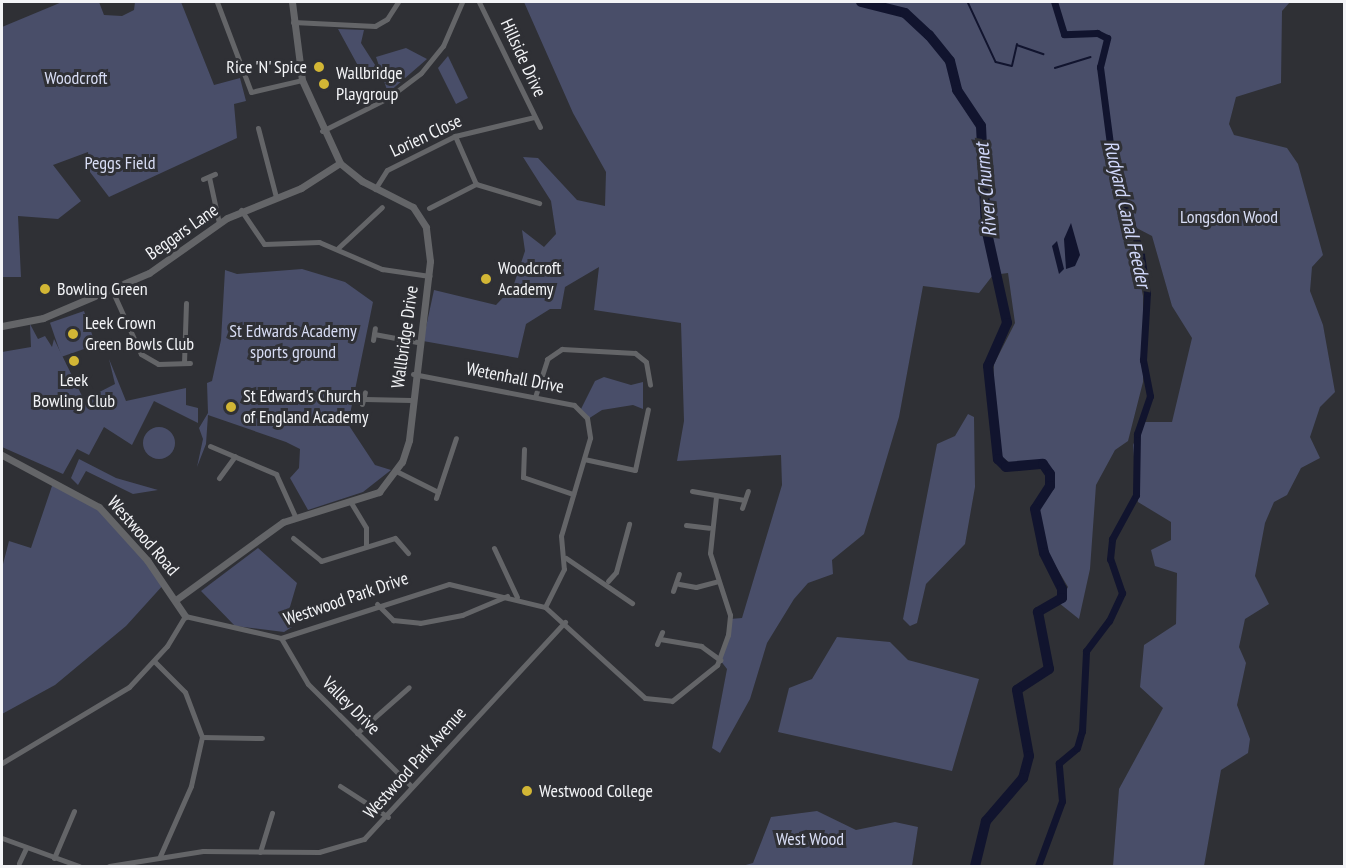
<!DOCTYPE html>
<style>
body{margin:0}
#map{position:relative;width:1346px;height:868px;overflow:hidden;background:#2f3035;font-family:"PT Sans Narrow",sans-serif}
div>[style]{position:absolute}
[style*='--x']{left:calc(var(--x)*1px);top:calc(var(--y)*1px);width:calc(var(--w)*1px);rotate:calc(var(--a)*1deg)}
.green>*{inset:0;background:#494e69;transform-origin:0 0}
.round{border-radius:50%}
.water>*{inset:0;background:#11142e}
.stream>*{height:1.5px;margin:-0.75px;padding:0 0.75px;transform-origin:0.75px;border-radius:0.75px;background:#11142e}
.canal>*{height:7px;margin:-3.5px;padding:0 3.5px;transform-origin:3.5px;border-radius:3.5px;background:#11142e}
.river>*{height:10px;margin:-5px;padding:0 5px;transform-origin:5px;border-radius:5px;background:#11142e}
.minor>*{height:5px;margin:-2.5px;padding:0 2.5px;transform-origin:2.5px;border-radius:2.5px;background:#646568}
.tertiary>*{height:7px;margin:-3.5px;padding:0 3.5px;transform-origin:3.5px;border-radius:3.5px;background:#646568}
.dots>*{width:16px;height:16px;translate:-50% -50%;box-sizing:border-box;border:3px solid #2f3035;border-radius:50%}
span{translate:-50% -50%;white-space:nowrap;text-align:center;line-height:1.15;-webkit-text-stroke:6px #2f3035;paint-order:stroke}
.street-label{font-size:18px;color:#f3f4f7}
.poi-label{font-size:18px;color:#f3f4f7}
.right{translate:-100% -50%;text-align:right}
.left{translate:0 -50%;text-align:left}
.park-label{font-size:18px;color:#d8ddf5}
.water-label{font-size:20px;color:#d1d8fb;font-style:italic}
.frame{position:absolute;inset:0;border:3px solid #f3f4f7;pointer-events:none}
</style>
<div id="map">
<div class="green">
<i style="clip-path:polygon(62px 2px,99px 2px,104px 15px,122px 16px,134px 10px,135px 2px,181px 2px,214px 85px,240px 78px,246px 101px,234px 104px,237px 138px,109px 197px,90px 172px,88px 152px,53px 165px,81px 201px,58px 219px,18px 216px,21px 277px,2px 277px,2px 27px)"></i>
<i style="clip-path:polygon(524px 2px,1290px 2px,1282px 11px,1281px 83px,1236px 97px,1229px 124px,1234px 135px,1287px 148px,1298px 164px,1323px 255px,1312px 267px,1310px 291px,1323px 325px,1335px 392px,1320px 407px,1310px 437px,1320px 458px,1301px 468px,1287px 495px,1274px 502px,1265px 523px,1255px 576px,1269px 604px,1245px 619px,1239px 647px,1246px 663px,1237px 705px,1250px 739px,1248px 753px,1221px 770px,1204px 866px,1113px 866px,1119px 789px,1163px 708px,1140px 687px,1144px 645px,1176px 624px,1177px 573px,1155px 566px,1151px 550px,1171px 540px,1171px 522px,1138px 502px,1133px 445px,1143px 422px,1172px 422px,1192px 338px,1172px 306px,1152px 236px,1129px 224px,1143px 296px,1143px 382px,1128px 441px,1115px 450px,1096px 485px,1090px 569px,1079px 619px,1059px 603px,1068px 587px,1049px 555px,1038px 510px,1054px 486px,1054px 472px,1046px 462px,1009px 462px,1002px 457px,993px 382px,994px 364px,1015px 323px,1008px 273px,993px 275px,979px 293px,923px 286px,899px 417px,864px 534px,832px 560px,833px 574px,808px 583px,794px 599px,767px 643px,750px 699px,720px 753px,712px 748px,727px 669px,720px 660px,730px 619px,742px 618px,782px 485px,781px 455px,677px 461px,684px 421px,681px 323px,594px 310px,599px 267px,565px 287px,561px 309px,550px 309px,526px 324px,518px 358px,423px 341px,434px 290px,496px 305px,513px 287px,525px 251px,522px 230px,544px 247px,556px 234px,551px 201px,523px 157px,538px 158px,577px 200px,605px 206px,606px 172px,573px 113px)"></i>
<i style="clip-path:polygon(338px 29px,364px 30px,361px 43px,377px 68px,362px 73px)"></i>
<i style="clip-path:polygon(406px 48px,427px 59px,388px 93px,376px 57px)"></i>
<i style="clip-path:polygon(448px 56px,468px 98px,456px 104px,438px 68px)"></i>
<i style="clip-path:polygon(302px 269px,345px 282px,373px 302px,348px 424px,375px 465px,391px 470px,363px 492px,308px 510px,290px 478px,299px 468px,300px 449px,286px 442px,208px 415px,206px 444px,197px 467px,203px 439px,199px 428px,208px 413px,207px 383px,212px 381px,221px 340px,225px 270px,237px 274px)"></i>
<i style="left:84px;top:311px;width:36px;height:36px;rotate:71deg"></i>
<i style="clip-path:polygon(30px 324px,38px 339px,45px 336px,52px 347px,54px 339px,84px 400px,115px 384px,109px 359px,126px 401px,186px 388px,186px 405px,198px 408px,198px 423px,154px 401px,132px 445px,104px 427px,89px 455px,77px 449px,63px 474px,2px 447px,2px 352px,31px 347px)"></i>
<i style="clip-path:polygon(604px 377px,631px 385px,643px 382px,643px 409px,633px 405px,602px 410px,588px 419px,581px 409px,595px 381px)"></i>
<i style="clip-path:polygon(968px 414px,974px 417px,975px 487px,965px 544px,926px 584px,917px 623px,910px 626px,903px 619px,937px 444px,955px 436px)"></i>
<i class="round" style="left:143px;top:427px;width:32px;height:32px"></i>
<i style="clip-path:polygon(79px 459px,116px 478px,158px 490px,133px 494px,86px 471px,78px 485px,71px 478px)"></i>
<i style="clip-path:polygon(53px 483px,95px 503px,165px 583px,126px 626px,55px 685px,2px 714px,2px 568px,9px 541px,31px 548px)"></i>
<i style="clip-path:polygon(258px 548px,297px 583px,287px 617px,292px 627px,284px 632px,235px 626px,201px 591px)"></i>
<i style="clip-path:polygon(837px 637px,890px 642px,908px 660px,979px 679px,952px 771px,778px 732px,789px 688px,812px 679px)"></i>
<i style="clip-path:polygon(817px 811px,856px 830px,895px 822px,918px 827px,912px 866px,742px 866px,753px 863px,771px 817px)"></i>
</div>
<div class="water">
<i style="clip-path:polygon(1071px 223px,1080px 255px,1075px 266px,1066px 269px,1064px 239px)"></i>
<i style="clip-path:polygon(1057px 241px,1064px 269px,1059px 274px,1052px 246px)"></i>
</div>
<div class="stream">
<i style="--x:968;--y:2;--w:66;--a:65"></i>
<i style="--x:996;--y:62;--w:16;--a:14"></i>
<i style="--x:1012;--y:66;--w:22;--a:-77"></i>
<i style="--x:1017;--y:45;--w:28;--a:19"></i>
<i style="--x:1055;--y:68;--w:37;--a:-17"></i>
</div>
<div class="canal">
<i style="--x:1038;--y:866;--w:69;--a:-69.7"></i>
<i style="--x:1062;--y:801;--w:38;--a:-95"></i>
<i style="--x:1059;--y:763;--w:23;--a:-40"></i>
<i style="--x:1077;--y:748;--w:18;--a:-74"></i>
<i style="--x:1082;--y:731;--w:80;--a:-87.1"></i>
<i style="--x:1086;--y:651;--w:38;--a:-53"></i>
<i style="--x:1109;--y:621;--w:31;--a:-65"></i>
<i style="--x:1122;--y:593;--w:36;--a:-109"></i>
<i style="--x:1110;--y:559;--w:20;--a:-84"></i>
<i style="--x:1112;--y:539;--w:50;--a:-61.4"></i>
<i style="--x:1136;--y:495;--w:61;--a:-89.1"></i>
<i style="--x:1137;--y:434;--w:40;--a:-71.1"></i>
<i style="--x:1150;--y:396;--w:37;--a:-101"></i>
<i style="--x:1143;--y:360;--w:67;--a:-86.6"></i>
<i style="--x:1147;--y:293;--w:39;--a:-99"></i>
<i style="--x:1141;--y:254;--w:91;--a:-107.8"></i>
<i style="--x:1113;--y:167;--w:101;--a:-97.4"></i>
<i style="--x:1100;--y:67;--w:30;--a:-76"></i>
<i style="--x:1107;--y:38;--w:11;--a:-153"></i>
<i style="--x:1097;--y:33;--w:33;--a:178"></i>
<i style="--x:1064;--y:34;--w:34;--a:-107"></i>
</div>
<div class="river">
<i style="--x:861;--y:2;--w:45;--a:14"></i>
<i style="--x:905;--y:13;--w:33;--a:43"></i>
<i style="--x:929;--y:35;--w:33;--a:51"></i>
<i style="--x:950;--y:61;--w:30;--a:76"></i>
<i style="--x:957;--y:90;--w:43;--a:56.3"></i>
<i style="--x:981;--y:126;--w:102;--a:87.2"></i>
<i style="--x:986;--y:228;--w:97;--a:77.5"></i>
<i style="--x:1007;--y:323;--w:47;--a:113.8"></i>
<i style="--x:988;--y:366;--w:94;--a:83.9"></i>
<i style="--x:998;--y:459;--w:11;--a:45"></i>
<i style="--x:1006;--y:467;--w:37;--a:-5"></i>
<i style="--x:1043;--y:464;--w:12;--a:55"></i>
<i style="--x:1050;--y:474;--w:12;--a:90"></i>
<i style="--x:1050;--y:486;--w:27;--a:123"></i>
<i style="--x:1035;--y:509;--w:45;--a:78.4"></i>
<i style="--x:1044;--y:553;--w:40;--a:63.4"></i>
<i style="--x:1062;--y:589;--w:9;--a:90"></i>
<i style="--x:1062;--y:598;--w:28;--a:150"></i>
<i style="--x:1038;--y:612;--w:58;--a:79.1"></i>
<i style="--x:1049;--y:669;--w:38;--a:147"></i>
<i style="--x:1017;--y:690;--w:67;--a:79.7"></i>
<i style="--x:1029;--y:756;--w:23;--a:105"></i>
<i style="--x:1023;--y:778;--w:57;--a:130.7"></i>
<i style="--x:986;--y:821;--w:46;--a:103.7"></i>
</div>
<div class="minor">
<i style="--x:217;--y:2;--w:96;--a:69.3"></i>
<i style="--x:251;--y:92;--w:52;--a:-13.2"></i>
<i style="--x:479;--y:2;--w:139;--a:64"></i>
<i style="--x:293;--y:22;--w:82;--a:2.8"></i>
<i style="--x:375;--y:26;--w:14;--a:-30"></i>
<i style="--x:387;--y:19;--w:20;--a:-57"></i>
<i style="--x:258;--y:128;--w:71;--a:75.4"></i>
<i style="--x:322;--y:131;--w:74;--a:-26.6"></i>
<i style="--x:388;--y:98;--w:41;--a:-37.1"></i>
<i style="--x:421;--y:73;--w:35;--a:-51"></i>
<i style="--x:443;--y:46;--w:48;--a:-66.6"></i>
<i style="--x:455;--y:136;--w:52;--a:66.4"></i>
<i style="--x:209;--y:177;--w:47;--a:77.7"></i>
<i style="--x:203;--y:179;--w:13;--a:-23"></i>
<i style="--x:375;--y:189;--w:22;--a:-58"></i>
<i style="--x:387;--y:170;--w:76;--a:-26.6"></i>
<i style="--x:455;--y:136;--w:81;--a:-13.5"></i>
<i style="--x:429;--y:208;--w:53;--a:-27.1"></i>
<i style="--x:476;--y:184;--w:66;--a:16.8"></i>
<i style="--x:241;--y:210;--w:41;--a:55.9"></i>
<i style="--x:264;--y:244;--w:55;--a:-2.1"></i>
<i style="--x:319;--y:242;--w:69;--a:23.2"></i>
<i style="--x:382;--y:269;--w:48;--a:8.5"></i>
<i style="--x:338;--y:248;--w:60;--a:-43"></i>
<i style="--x:111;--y:288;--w:72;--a:65.6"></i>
<i style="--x:141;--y:354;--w:20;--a:30"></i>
<i style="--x:158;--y:364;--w:32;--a:-2"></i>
<i style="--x:374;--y:334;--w:44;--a:10.5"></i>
<i style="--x:373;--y:340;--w:12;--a:-81"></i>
<i style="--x:184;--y:363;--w:60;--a:-88.1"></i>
<i style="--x:413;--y:374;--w:164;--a:10.9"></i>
<i style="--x:574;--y:405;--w:18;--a:45"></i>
<i style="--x:587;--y:418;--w:20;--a:81"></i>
<i style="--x:590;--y:438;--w:102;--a:106.5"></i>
<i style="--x:561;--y:536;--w:33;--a:85"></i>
<i style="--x:564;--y:569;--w:42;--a:116.6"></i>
<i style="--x:535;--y:397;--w:40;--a:-72"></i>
<i style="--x:547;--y:359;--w:18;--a:-34"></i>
<i style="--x:562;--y:349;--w:73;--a:3.1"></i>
<i style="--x:635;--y:353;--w:14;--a:39"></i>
<i style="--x:646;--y:362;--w:23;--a:80"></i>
<i style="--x:365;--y:399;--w:46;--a:1.2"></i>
<i style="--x:362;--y:404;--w:12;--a:-76"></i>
<i style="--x:210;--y:446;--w:72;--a:23"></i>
<i style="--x:276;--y:474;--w:46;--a:65.7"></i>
<i style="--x:524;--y:449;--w:28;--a:92"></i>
<i style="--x:523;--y:477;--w:53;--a:18.8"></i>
<i style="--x:584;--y:459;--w:52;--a:12.2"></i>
<i style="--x:635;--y:470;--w:62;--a:-78"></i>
<i style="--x:396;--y:471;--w:47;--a:26.6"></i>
<i style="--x:219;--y:478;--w:27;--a:-54"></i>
<i style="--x:692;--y:491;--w:53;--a:9.8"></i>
<i style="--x:436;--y:498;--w:63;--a:-71.6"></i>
<i style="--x:350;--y:501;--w:31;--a:59"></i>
<i style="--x:366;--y:528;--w:17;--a:90"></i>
<i style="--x:742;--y:508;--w:18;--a:-71"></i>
<i style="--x:686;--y:525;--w:23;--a:7"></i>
<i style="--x:293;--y:538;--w:36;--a:39"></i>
<i style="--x:321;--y:561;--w:77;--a:-17.3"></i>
<i style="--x:395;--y:538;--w:20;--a:49"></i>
<i style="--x:494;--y:548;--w:54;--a:64.9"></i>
<i style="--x:566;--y:558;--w:80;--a:34.3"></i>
<i style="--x:608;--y:581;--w:12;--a:-48"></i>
<i style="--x:616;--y:572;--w:50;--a:-74.8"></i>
<i style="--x:679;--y:584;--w:17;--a:10"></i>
<i style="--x:696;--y:587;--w:23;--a:-15"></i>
<i style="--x:673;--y:591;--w:18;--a:-71"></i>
<i style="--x:377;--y:604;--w:23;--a:45"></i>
<i style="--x:393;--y:620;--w:27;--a:6"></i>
<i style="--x:420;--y:623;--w:43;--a:-10.8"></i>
<i style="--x:462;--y:615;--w:49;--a:-22.9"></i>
<i style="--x:281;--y:638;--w:53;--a:59.6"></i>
<i style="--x:308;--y:684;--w:146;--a:44.7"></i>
<i style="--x:660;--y:639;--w:42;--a:9.7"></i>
<i style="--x:701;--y:646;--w:24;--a:36"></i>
<i style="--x:657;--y:644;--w:13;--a:-67"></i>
<i style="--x:155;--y:662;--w:42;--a:45"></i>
<i style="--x:185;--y:692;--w:48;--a:69.3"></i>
<i style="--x:202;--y:737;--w:50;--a:102.7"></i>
<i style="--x:191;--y:786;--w:77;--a:113.9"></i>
<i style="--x:357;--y:733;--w:69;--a:-41.5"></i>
<i style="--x:202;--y:737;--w:60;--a:1"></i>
<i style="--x:2;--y:763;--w:148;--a:-30.9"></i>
<i style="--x:129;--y:687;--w:56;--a:-47.2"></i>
<i style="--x:167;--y:646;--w:35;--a:-59"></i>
<i style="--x:185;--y:616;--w:98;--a:12.9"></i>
<i style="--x:281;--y:638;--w:176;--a:-17.8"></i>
<i style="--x:449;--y:584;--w:99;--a:13.5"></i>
<i style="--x:545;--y:607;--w:135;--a:42.3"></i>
<i style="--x:645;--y:698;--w:27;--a:6"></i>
<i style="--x:672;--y:701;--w:58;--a:-38.7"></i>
<i style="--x:717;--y:665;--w:32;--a:-70"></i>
<i style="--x:728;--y:635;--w:20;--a:-84"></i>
<i style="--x:730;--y:615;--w:65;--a:-107.9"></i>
<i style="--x:710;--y:553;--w:56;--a:-83.9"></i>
<i style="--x:340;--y:786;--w:57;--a:32.9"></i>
<i style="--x:2;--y:838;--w:82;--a:20"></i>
<i style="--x:260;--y:852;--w:41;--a:-72.9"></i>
<i style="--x:54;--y:858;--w:51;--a:-66.9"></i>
<i style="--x:19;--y:863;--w:17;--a:-65"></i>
<i style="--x:109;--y:866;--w:95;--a:-9.1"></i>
<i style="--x:203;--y:851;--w:116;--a:0.5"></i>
<i style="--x:319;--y:852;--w:47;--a:-16.1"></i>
<i style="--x:364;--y:839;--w:296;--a:-47.2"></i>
</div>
<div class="tertiary">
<i style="--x:2;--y:326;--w:42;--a:-11"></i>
<i style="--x:43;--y:318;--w:115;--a:-23"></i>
<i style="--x:149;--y:273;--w:95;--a:-35.2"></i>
<i style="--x:227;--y:218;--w:80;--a:-22.1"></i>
<i style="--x:301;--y:188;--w:46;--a:-32.7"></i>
<i style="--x:2;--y:455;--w:110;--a:28.2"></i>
<i style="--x:99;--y:507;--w:72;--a:47.8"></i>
<i style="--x:147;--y:560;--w:68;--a:55.8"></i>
<i style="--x:177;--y:599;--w:131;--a:-36"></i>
<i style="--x:283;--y:522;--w:101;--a:-17.4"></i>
<i style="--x:379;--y:492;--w:38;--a:-53"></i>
<i style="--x:402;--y:462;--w:23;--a:-72"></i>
<i style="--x:409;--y:440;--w:180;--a:-83.3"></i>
<i style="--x:430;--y:261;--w:34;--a:-97"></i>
<i style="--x:426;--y:227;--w:24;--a:-123"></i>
<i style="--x:413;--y:207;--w:57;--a:-153"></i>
<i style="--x:362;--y:181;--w:28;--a:-141"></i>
<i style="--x:340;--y:163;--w:91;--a:-114.6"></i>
<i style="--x:302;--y:80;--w:79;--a:-97.3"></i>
</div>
<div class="dots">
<i style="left:319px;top:67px;background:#d2b635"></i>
<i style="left:324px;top:84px;background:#d2b635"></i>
<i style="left:486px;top:279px;background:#d2b635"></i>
<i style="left:45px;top:289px;background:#d2b635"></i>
<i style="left:73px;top:334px;background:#d2b635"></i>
<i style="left:74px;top:361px;background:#d2b635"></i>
<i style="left:231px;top:407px;background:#d2b635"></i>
<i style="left:527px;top:791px;background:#d2b635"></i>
</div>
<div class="street-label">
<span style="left:523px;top:58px;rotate:65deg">Hillside Drive</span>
<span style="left:426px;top:136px;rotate:-25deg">Lorien Close</span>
<span style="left:182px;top:232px;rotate:-35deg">Beggars Lane</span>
<span style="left:405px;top:337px;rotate:-82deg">Wallbridge Drive</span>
<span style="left:515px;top:378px;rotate:11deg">Wetenhall Drive</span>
<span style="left:143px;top:536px;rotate:49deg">Westwood Road</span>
<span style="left:346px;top:599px;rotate:-19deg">Westwood Park Drive</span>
<span style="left:351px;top:706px;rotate:45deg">Valley Drive</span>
<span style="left:415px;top:763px;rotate:-48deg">Westwood Park Avenue</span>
</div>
<div class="poi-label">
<span class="right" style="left:307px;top:67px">Rice 'N' Spice</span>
<span class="left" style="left:336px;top:84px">Wallbridge<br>Playgroup</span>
<span class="left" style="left:498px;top:279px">Woodcroft<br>Academy</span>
<span class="left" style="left:57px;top:289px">Bowling Green</span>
<span class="left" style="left:85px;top:334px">Leek Crown<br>Green Bowls Club</span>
<span style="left:74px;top:391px">Leek<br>Bowling Club</span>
<span class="left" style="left:243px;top:407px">St Edward's Church<br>of England Academy</span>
<span class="left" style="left:539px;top:791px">Westwood College</span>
</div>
<div class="park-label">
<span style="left:76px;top:78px">Woodcroft</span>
<span style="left:120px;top:163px">Peggs Field</span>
<span style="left:1229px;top:217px">Longsdon Wood</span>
<span style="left:293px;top:342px">St Edwards Academy<br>sports ground</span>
<span style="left:810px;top:839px">West Wood</span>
</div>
<div class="water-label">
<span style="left:986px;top:190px;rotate:-95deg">River Churnet</span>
<span style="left:1127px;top:214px;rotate:77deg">Rudyard Canal Feeder</span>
</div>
<div class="frame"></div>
</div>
